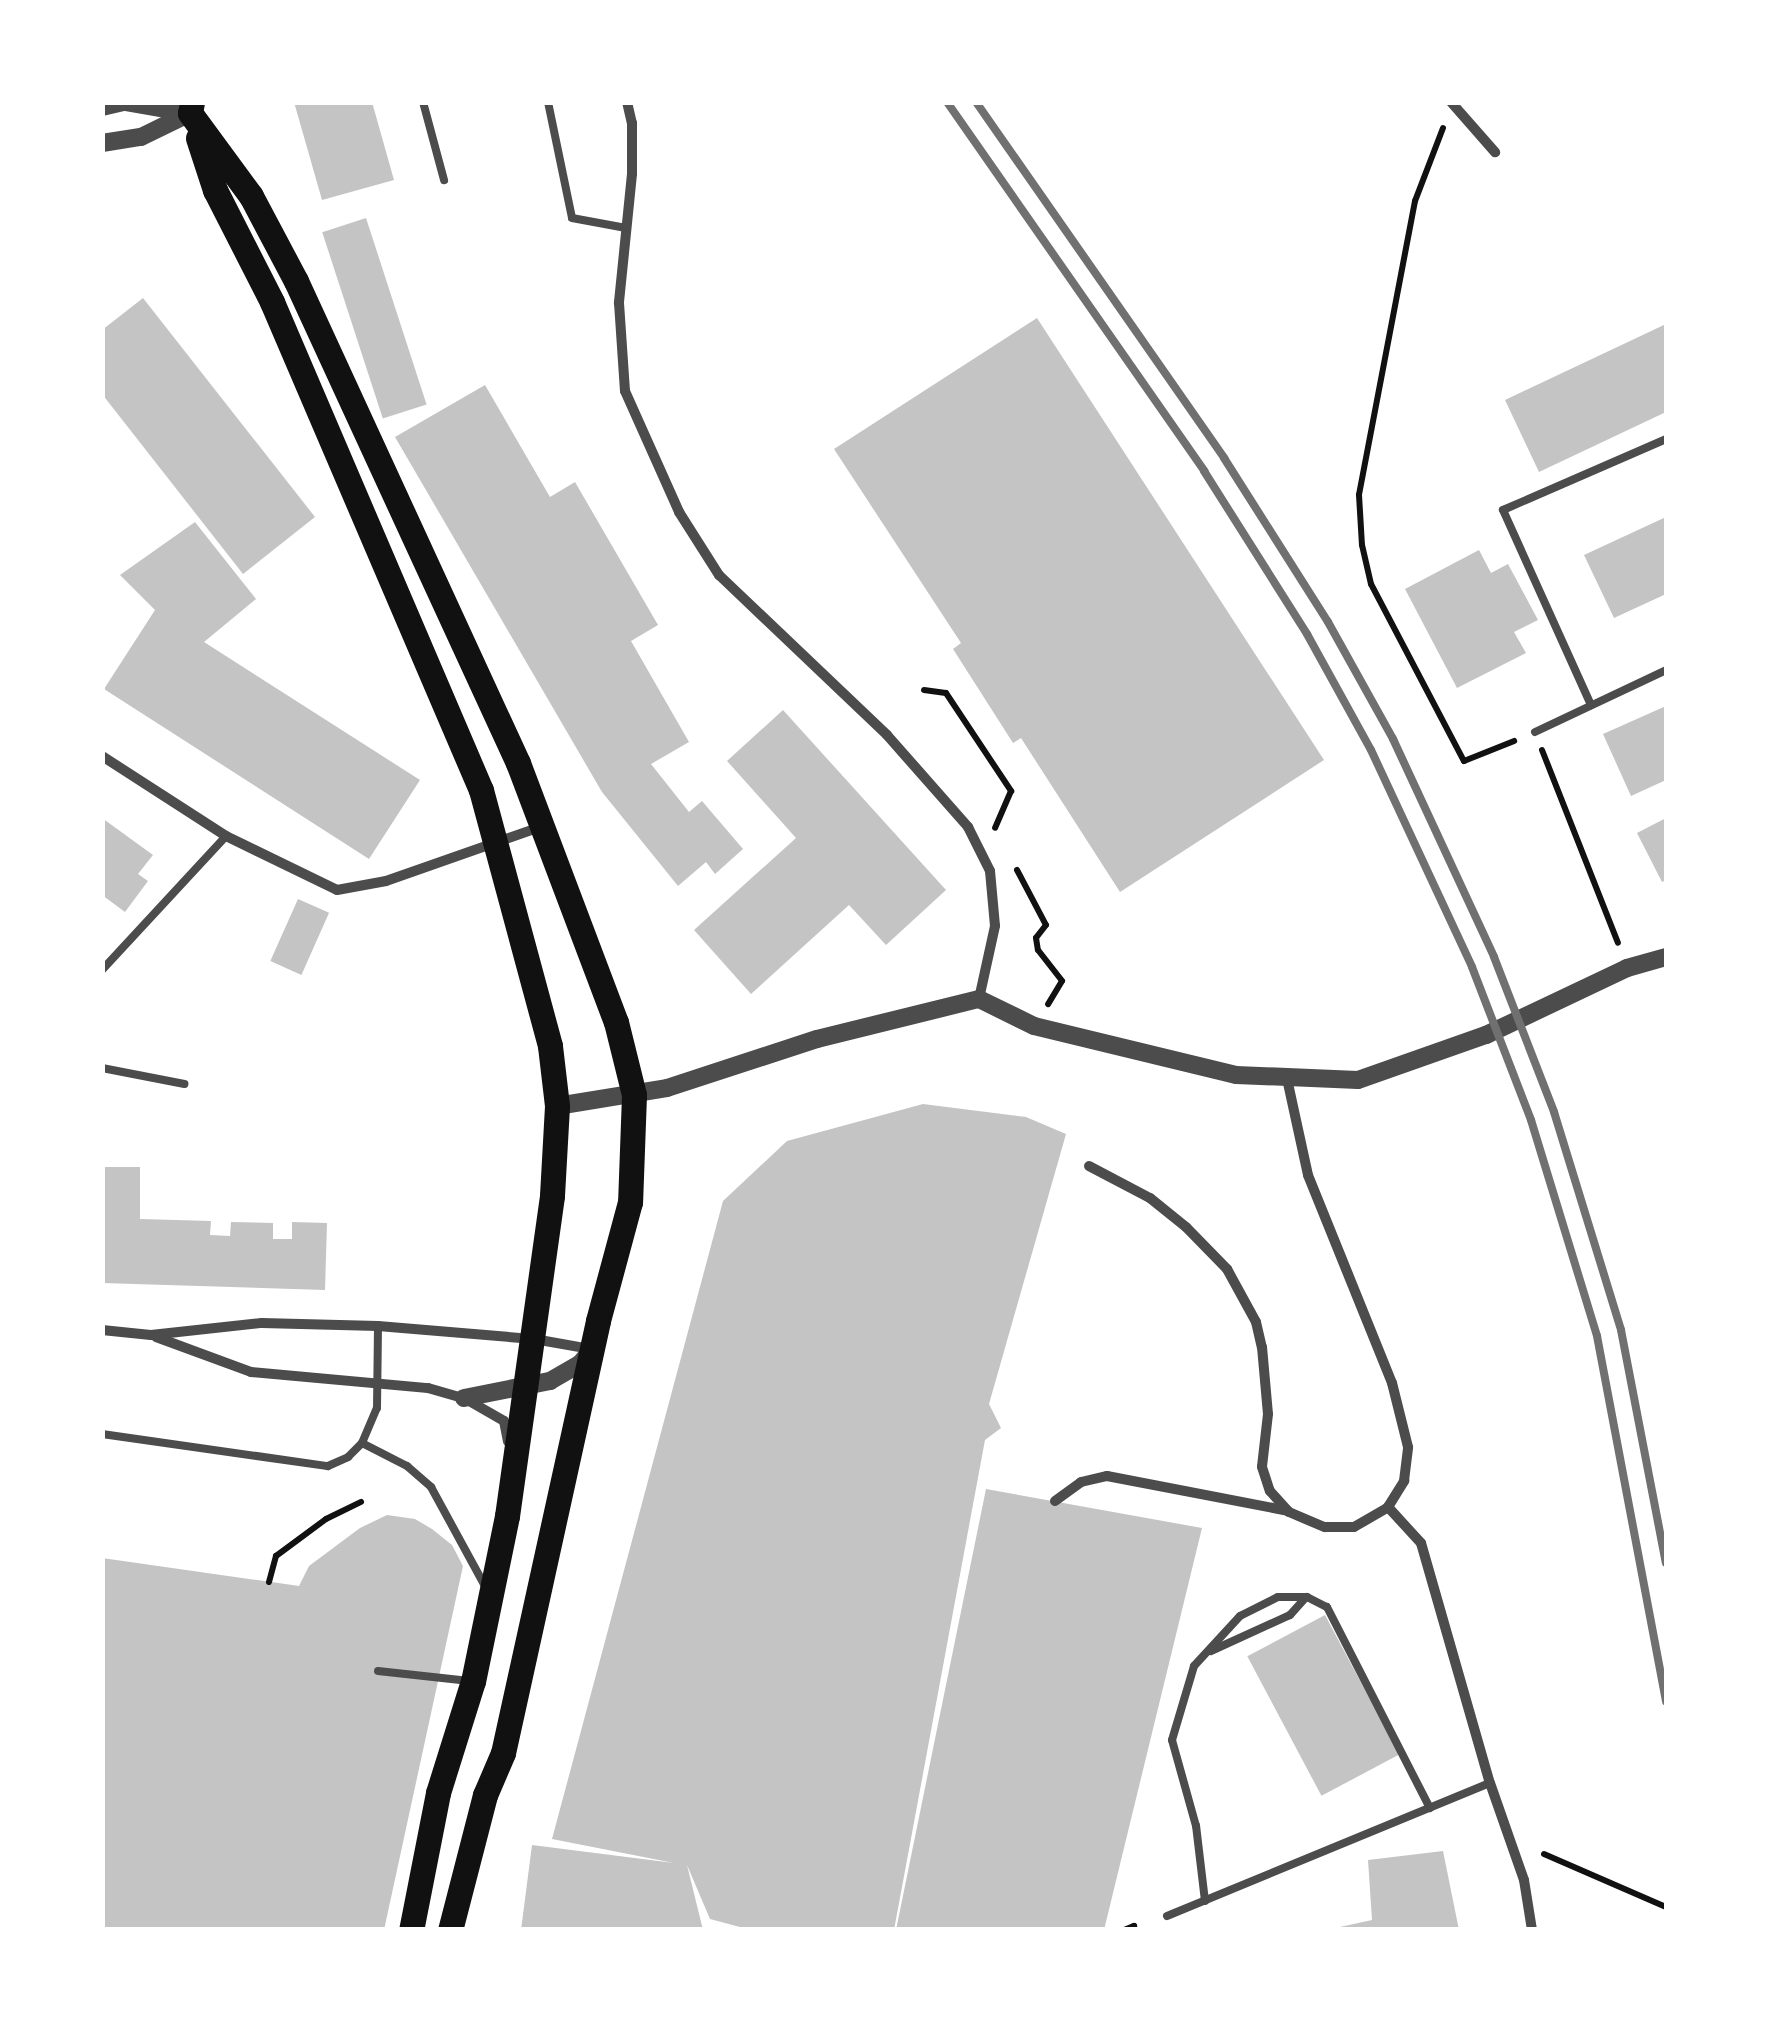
<!DOCTYPE html>
<style>
body{margin:0}
#map{position:relative;width:1769px;height:2032px;overflow:hidden;background:#fff;font-family:"Archivo Narrow",sans-serif}
div>[style]{position:absolute}
[style*='--x']{left:calc(var(--x)*1px);top:calc(var(--y)*1px);width:calc(var(--w)*1px);rotate:calc(var(--a)*1deg)}
.building>*{inset:0;background:#c4c4c4;transform-origin:0 0}
.path>*{height:6px;margin:-3px;padding:0 3px;transform-origin:3px;border-radius:3px;background:#111}
.service>*{height:8px;margin:-4px;padding:0 4px;transform-origin:4px;border-radius:4px;background:#4c4c4c}
.minor>*{height:10px;margin:-5px;padding:0 5px;transform-origin:5px;border-radius:5px;background:#4c4c4c}
.tertiary>*{height:18px;margin:-9px;padding:0 9px;transform-origin:9px;border-radius:9px;background:#4c4c4c}
.primary>*{height:25px;margin:-12.5px;padding:0 12.5px;transform-origin:12.5px;border-radius:12.5px;background:#111}
.rail>*{height:8px;margin:-4px;padding:0 4px;transform-origin:4px;border-radius:4px;background:#707070}
span{translate:-50% -50%;white-space:nowrap;text-align:center;line-height:1.15;-webkit-text-stroke:8px #fff;paint-order:stroke}
.frame{position:absolute;inset:0;border:105px solid #fff;pointer-events:none}
</style>
<div id="map">
<div class="building">
<i style="clip-path:polygon(294px 102px,372px 102px,394px 180px,322px 200px)"></i>
<i style="left:366px;top:218px;width:196px;height:46px;rotate:72deg"></i>
<i style="clip-path:polygon(143px 298px,315px 517px,243px 574px,102px 394px,102px 330px)"></i>
<i style="clip-path:polygon(1037px 318px,1324px 760px,1120px 892px,1021px 738px,1013px 743px,953px 649px,961px 643px,834px 449px)"></i>
<i style="clip-path:polygon(1666px 324px,1666px 412px,1539px 472px,1505px 400px)"></i>
<i style="clip-path:polygon(485px 385px,550px 497px,575px 482px,658px 625px,631px 641px,689px 742px,651px 764px,689px 812px,702px 801px,743px 849px,715px 874px,706px 862px,678px 886px,602px 792px,395px 437px)"></i>
<i style="clip-path:polygon(1666px 517px,1666px 594px,1614px 618px,1584px 555px)"></i>
<i style="clip-path:polygon(195px 522px,256px 599px,204px 642px,420px 780px,369px 859px,104px 689px,155px 610px,120px 575px)"></i>
<i style="clip-path:polygon(1479px 550px,1491px 573px,1508px 564px,1538px 620px,1514px 632px,1526px 653px,1457px 688px,1405px 589px)"></i>
<i style="clip-path:polygon(1666px 706px,1666px 780px,1631px 796px,1603px 734px)"></i>
<i style="clip-path:polygon(783px 710px,946px 890px,886px 945px,849px 905px,751px 994px,694px 930px,796px 838px,727px 761px)"></i>
<i style="clip-path:polygon(102px 818px,153px 855px,138px 874px,148px 881px,125px 912px,102px 895px)"></i>
<i style="clip-path:polygon(1666px 818px,1666px 880px,1662px 882px,1637px 833px)"></i>
<i style="left:298px;top:899px;width:34px;height:68px;rotate:24deg"></i>
<i style="clip-path:polygon(923px 1104px,1026px 1117px,1066px 1134px,989px 1404px,1001px 1428px,985px 1440px,894px 1930px,751px 1930px,710px 1919px,687px 1865px,703px 1930px,521px 1930px,532px 1845px,674px 1863px,552px 1839px,723px 1201px,787px 1141px)"></i>
<i style="clip-path:polygon(102px 1167px,140px 1167px,140px 1219px,211px 1221px,210px 1235px,230px 1236px,231px 1222px,273px 1223px,273px 1239px,292px 1239px,292px 1222px,327px 1223px,325px 1290px,102px 1283px)"></i>
<i style="clip-path:polygon(986px 1489px,1202px 1528px,1104px 1930px,896px 1930px)"></i>
<i style="clip-path:polygon(387px 1515px,415px 1519px,432px 1529px,452px 1545px,463px 1566px,384px 1930px,102px 1930px,102px 1558px,299px 1586px,309px 1566px,360px 1528px)"></i>
<i style="left:1325px;top:1615px;width:158px;height:88px;rotate:62deg"></i>
<i style="clip-path:polygon(1443px 1851px,1459px 1930px,1326px 1930px,1372px 1920px,1368px 1860px)"></i>
</div>
<div class="path">
<i style="--x:1443;--y:128;--w:78;--a:111"></i>
<i style="--x:1415;--y:201;--w:299;--a:100.8"></i>
<i style="--x:1359;--y:495;--w:50;--a:86.6"></i>
<i style="--x:1362;--y:545;--w:40;--a:77"></i>
<i style="--x:1371;--y:584;--w:200;--a:62.3"></i>
<i style="--x:1464;--y:761;--w:54;--a:-21.8"></i>
<i style="--x:924;--y:690;--w:22;--a:8"></i>
<i style="--x:946;--y:693;--w:118;--a:56.4"></i>
<i style="--x:1011;--y:791;--w:40;--a:113.4"></i>
<i style="--x:1542;--y:750;--w:207;--a:68.5"></i>
<i style="--x:1017;--y:870;--w:62;--a:62.2"></i>
<i style="--x:1046;--y:925;--w:16;--a:128"></i>
<i style="--x:1036;--y:938;--w:12;--a:81"></i>
<i style="--x:1038;--y:950;--w:39;--a:52"></i>
<i style="--x:1062;--y:981;--w:27;--a:121"></i>
<i style="--x:269;--y:1582;--w:27;--a:-75"></i>
<i style="--x:276;--y:1556;--w:62;--a:-36.5"></i>
<i style="--x:326;--y:1519;--w:39;--a:-26"></i>
<i style="--x:1544;--y:1854;--w:133;--a:23.5"></i>
<i style="--x:1124;--y:1930;--w:11;--a:-22"></i>
<i style="--x:1134;--y:1926;--w:4;--a:104"></i>
</div>
<div class="service">
<i style="--x:423;--y:102;--w:81;--a:74.9"></i>
<i style="--x:548;--y:102;--w:118;--a:78.3"></i>
<i style="--x:572;--y:218;--w:55;--a:10.5"></i>
<i style="--x:1591;--y:705;--w:214;--a:-114.3"></i>
<i style="--x:1503;--y:510;--w:178;--a:-23.5"></i>
<i style="--x:1535;--y:732;--w:145;--a:-25.3"></i>
<i style="--x:102;--y:970;--w:183;--a:-47.2"></i>
<i style="--x:102;--y:1068;--w:84;--a:11"></i>
<i style="--x:102;--y:1434;--w:228;--a:8.1"></i>
<i style="--x:328;--y:1466;--w:22;--a:-24"></i>
<i style="--x:348;--y:1457;--w:20;--a:-45"></i>
<i style="--x:362;--y:1443;--w:38;--a:-67"></i>
<i style="--x:377;--y:1408;--w:82;--a:-89.3"></i>
<i style="--x:362;--y:1443;--w:51;--a:27.1"></i>
<i style="--x:407;--y:1466;--w:32;--a:41"></i>
<i style="--x:431;--y:1487;--w:113;--a:61.4"></i>
<i style="--x:1211;--y:1651;--w:87;--a:-24.5"></i>
<i style="--x:1290;--y:1615;--w:24;--a:-48"></i>
<i style="--x:378;--y:1671;--w:92;--a:6.3"></i>
<i style="--x:1205;--y:1901;--w:76;--a:-96.8"></i>
<i style="--x:1196;--y:1826;--w:89;--a:-105.6"></i>
<i style="--x:1172;--y:1740;--w:77;--a:-73.4"></i>
<i style="--x:1194;--y:1666;--w:68;--a:-47.4"></i>
<i style="--x:1240;--y:1616;--w:42;--a:-26.6"></i>
<i style="--x:1278;--y:1597;--w:29;--a:0"></i>
<i style="--x:1307;--y:1597;--w:22;--a:27"></i>
<i style="--x:1327;--y:1607;--w:226;--a:62.9"></i>
<i style="--x:1167;--y:1916;--w:349;--a:-22.4"></i>
</div>
<div class="minor">
<i style="--x:627;--y:102;--w:22;--a:77"></i>
<i style="--x:632;--y:123;--w:51;--a:90"></i>
<i style="--x:632;--y:174;--w:130;--a:95.8"></i>
<i style="--x:619;--y:303;--w:88;--a:86.1"></i>
<i style="--x:625;--y:391;--w:133;--a:65.9"></i>
<i style="--x:679;--y:512;--w:75;--a:57.6"></i>
<i style="--x:719;--y:575;--w:232;--a:43.6"></i>
<i style="--x:887;--y:735;--w:123;--a:48.6"></i>
<i style="--x:968;--y:827;--w:49;--a:63.4"></i>
<i style="--x:990;--y:871;--w:55;--a:84.8"></i>
<i style="--x:995;--y:926;--w:75;--a:102.4"></i>
<i style="--x:1451;--y:102;--w:67;--a:48.7"></i>
<i style="--x:102;--y:756;--w:148;--a:32.8"></i>
<i style="--x:226;--y:836;--w:123;--a:25.9"></i>
<i style="--x:337;--y:890;--w:50;--a:-10.4"></i>
<i style="--x:386;--y:881;--w:163;--a:-19.3"></i>
<i style="--x:1089;--y:1166;--w:69;--a:27.7"></i>
<i style="--x:1150;--y:1198;--w:46;--a:38.9"></i>
<i style="--x:1186;--y:1227;--w:59;--a:45.7"></i>
<i style="--x:1227;--y:1269;--w:60;--a:61.3"></i>
<i style="--x:1256;--y:1322;--w:26;--a:77"></i>
<i style="--x:1262;--y:1347;--w:67;--a:84.9"></i>
<i style="--x:1268;--y:1414;--w:53;--a:96.5"></i>
<i style="--x:1262;--y:1467;--w:25;--a:72"></i>
<i style="--x:1270;--y:1491;--w:28;--a:48"></i>
<i style="--x:1289;--y:1512;--w:39;--a:23"></i>
<i style="--x:1325;--y:1527;--w:29;--a:0"></i>
<i style="--x:1354;--y:1527;--w:39;--a:-30"></i>
<i style="--x:1388;--y:1507;--w:31;--a:-58"></i>
<i style="--x:1404;--y:1481;--w:34;--a:-83"></i>
<i style="--x:1408;--y:1447;--w:66;--a:-104"></i>
<i style="--x:1392;--y:1383;--w:224;--a:-112"></i>
<i style="--x:1308;--y:1175;--w:98;--a:-102.3"></i>
<i style="--x:102;--y:1330;--w:49;--a:5.8"></i>
<i style="--x:151;--y:1335;--w:112;--a:-6.2"></i>
<i style="--x:262;--y:1323;--w:116;--a:1.5"></i>
<i style="--x:378;--y:1326;--w:157;--a:4.8"></i>
<i style="--x:534;--y:1339;--w:58;--a:10"></i>
<i style="--x:156;--y:1337;--w:101;--a:20.2"></i>
<i style="--x:251;--y:1372;--w:178;--a:5.2"></i>
<i style="--x:428;--y:1388;--w:37;--a:16"></i>
<i style="--x:464;--y:1398;--w:46;--a:29.9"></i>
<i style="--x:504;--y:1421;--w:21;--a:79"></i>
<i style="--x:1055;--y:1501;--w:32;--a:-36"></i>
<i style="--x:1081;--y:1482;--w:27;--a:-13"></i>
<i style="--x:1107;--y:1476;--w:184;--a:10.9"></i>
<i style="--x:1388;--y:1507;--w:49;--a:47.5"></i>
<i style="--x:1421;--y:1543;--w:250;--a:74"></i>
<i style="--x:1490;--y:1783;--w:103;--a:70.7"></i>
<i style="--x:1524;--y:1880;--w:51;--a:80.9"></i>
</div>
<div class="tertiary">
<i style="--x:125;--y:102;--w:64;--a:9.9"></i>
<i style="--x:102;--y:107;--w:23;--a:-13"></i>
<i style="--x:102;--y:143;--w:39;--a:-9"></i>
<i style="--x:141;--y:137;--w:55;--a:-26.1"></i>
<i style="--x:557;--y:1106;--w:111;--a:-9.3"></i>
<i style="--x:667;--y:1088;--w:158;--a:-18.1"></i>
<i style="--x:817;--y:1039;--w:167;--a:-13.9"></i>
<i style="--x:979;--y:999;--w:61;--a:26.1"></i>
<i style="--x:1034;--y:1026;--w:208;--a:13.6"></i>
<i style="--x:1236;--y:1075;--w:122;--a:2.3"></i>
<i style="--x:1358;--y:1080;--w:136;--a:-19.4"></i>
<i style="--x:1486;--y:1035;--w:156;--a:-25.4"></i>
<i style="--x:1627;--y:968;--w:41;--a:-15.8"></i>
<i style="--x:464;--y:1398;--w:88;--a:-11.2"></i>
<i style="--x:550;--y:1381;--w:34;--a:-30"></i>
<i style="--x:580;--y:1364;--w:14;--a:-51"></i>
</div>
<div class="primary">
<i style="--x:192;--y:102;--w:11;--a:100"></i>
<i style="--x:190;--y:113;--w:103;--a:53.7"></i>
<i style="--x:251;--y:196;--w:96;--a:62.1"></i>
<i style="--x:296;--y:281;--w:531;--a:65.27"></i>
<i style="--x:518;--y:763;--w:277;--a:69.3"></i>
<i style="--x:616;--y:1022;--w:75;--a:76.1"></i>
<i style="--x:634;--y:1095;--w:107;--a:92.1"></i>
<i style="--x:630;--y:1202;--w:123;--a:105.1"></i>
<i style="--x:598;--y:1321;--w:442;--a:102.4"></i>
<i style="--x:503;--y:1753;--w:46;--a:113.2"></i>
<i style="--x:485;--y:1795;--w:139;--a:104.5"></i>
<i style="--x:198;--y:138;--w:55;--a:71.9"></i>
<i style="--x:215;--y:190;--w:126;--a:63"></i>
<i style="--x:272;--y:302;--w:531;--a:66.82"></i>
<i style="--x:481;--y:790;--w:265;--a:74.9"></i>
<i style="--x:550;--y:1046;--w:60;--a:83.3"></i>
<i style="--x:557;--y:1106;--w:90;--a:93.2"></i>
<i style="--x:552;--y:1196;--w:323;--a:98"></i>
<i style="--x:507;--y:1516;--w:168;--a:101.6"></i>
<i style="--x:473;--y:1681;--w:117;--a:107.4"></i>
<i style="--x:438;--y:1793;--w:140;--a:101.1"></i>
</div>
<div class="rail">
<i style="--x:947;--y:102;--w:450;--a:55.1"></i>
<i style="--x:1204;--y:471;--w:193;--a:57.7"></i>
<i style="--x:1307;--y:634;--w:132;--a:61.1"></i>
<i style="--x:1371;--y:750;--w:239;--a:65"></i>
<i style="--x:1472;--y:967;--w:164;--a:68.9"></i>
<i style="--x:1531;--y:1120;--w:226;--a:73"></i>
<i style="--x:1597;--y:1336;--w:372;--a:79.3"></i>
<i style="--x:976;--y:102;--w:434;--a:55.1"></i>
<i style="--x:1224;--y:458;--w:194;--a:57.6"></i>
<i style="--x:1328;--y:622;--w:134;--a:60.9"></i>
<i style="--x:1393;--y:739;--w:240;--a:65.1"></i>
<i style="--x:1494;--y:957;--w:166;--a:68.8"></i>
<i style="--x:1554;--y:1112;--w:228;--a:72.9"></i>
<i style="--x:1621;--y:1330;--w:237;--a:79.1"></i>
</div>
<div class="frame"></div>
</div>
